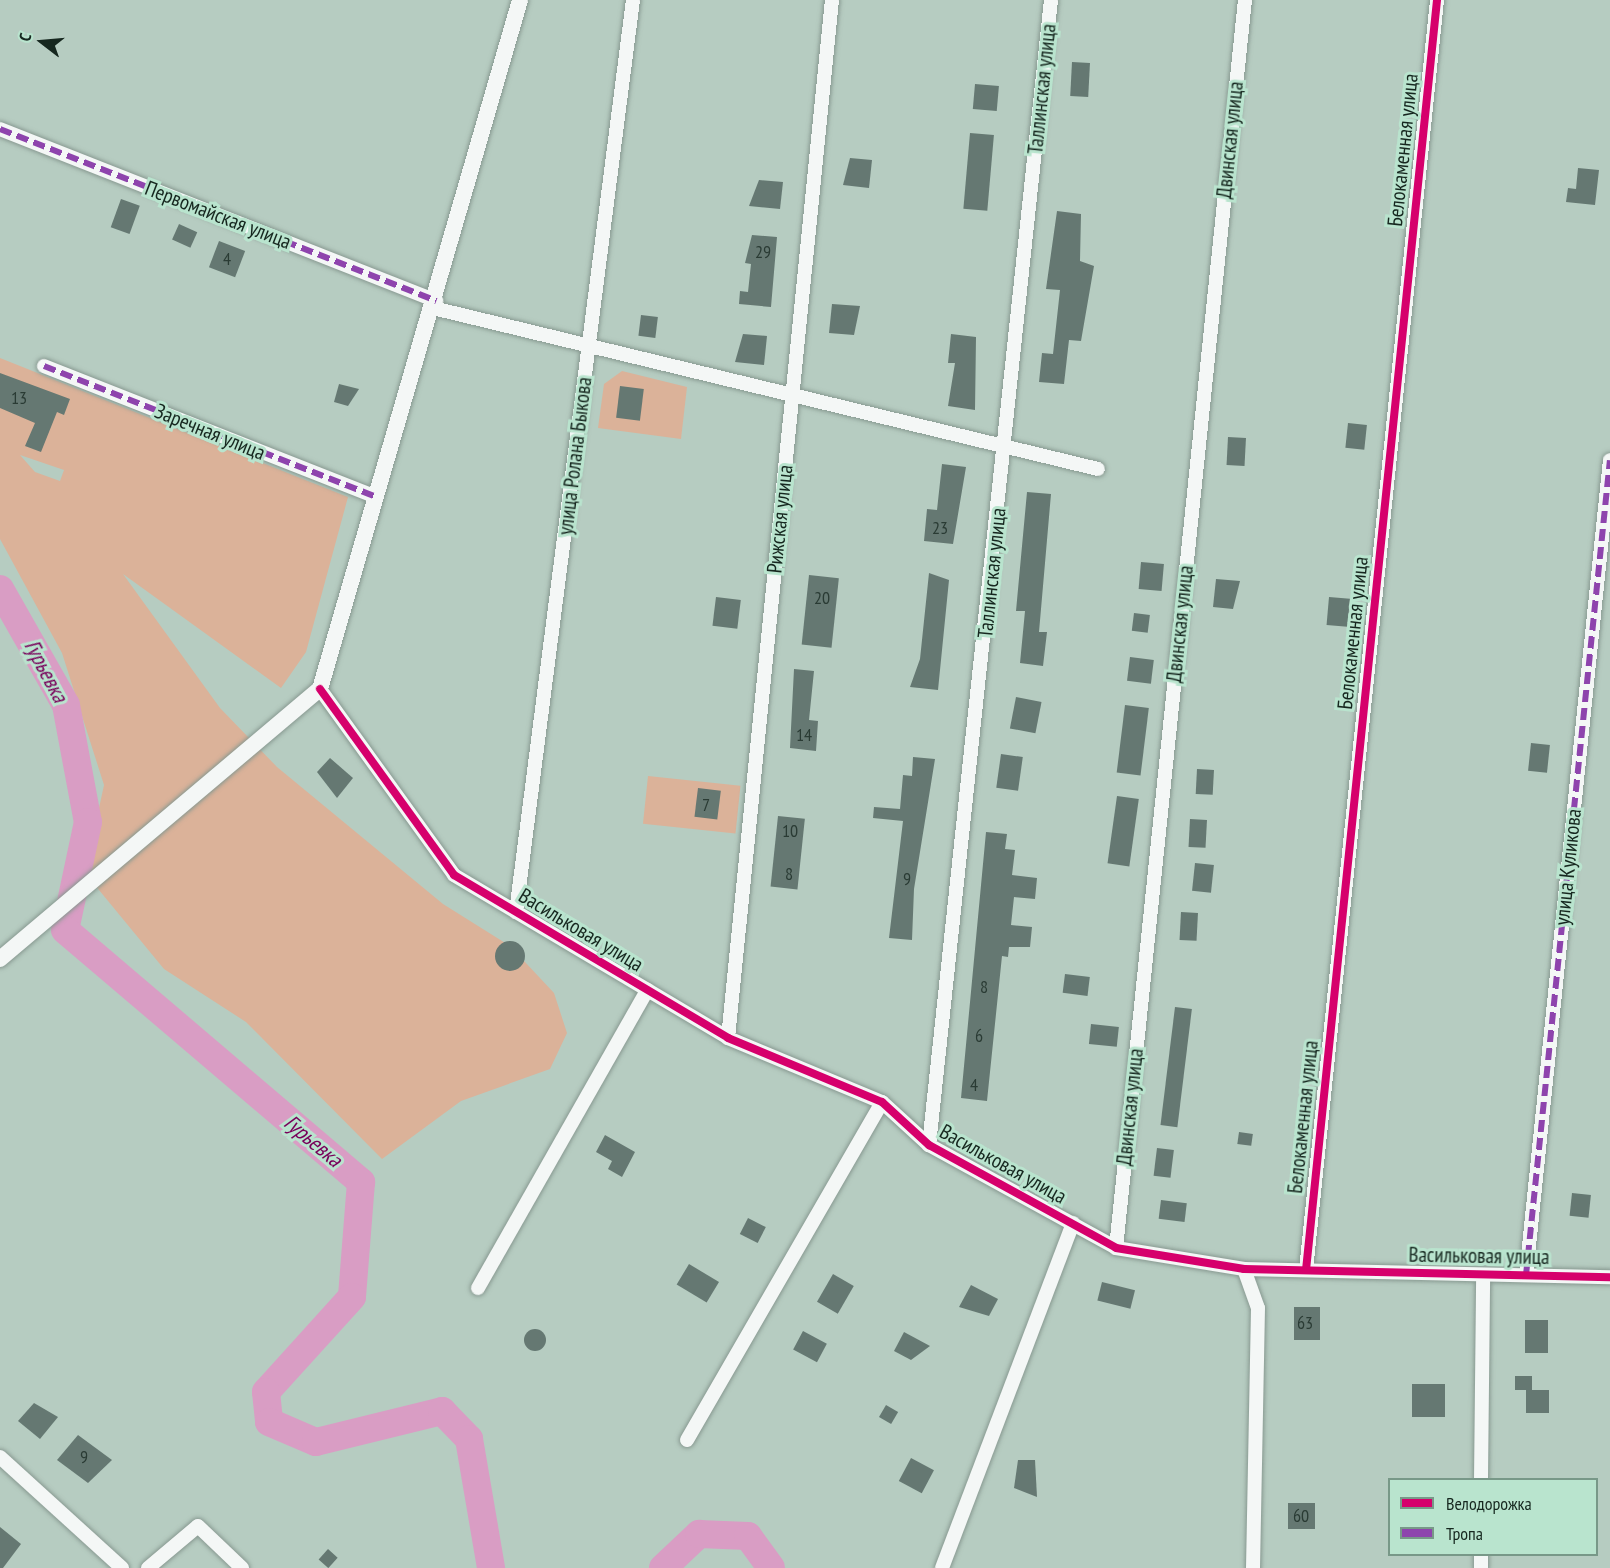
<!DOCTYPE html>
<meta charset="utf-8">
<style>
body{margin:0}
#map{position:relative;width:1610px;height:1568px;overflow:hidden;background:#b6ccc1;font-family:"PT Sans Narrow",sans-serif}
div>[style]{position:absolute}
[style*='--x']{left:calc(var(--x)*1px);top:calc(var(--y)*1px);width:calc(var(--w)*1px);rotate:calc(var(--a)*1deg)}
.green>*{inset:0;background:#dbb299;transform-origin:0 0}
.river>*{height:28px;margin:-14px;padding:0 14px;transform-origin:14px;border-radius:14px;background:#d99dc4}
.building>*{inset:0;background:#657872;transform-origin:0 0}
.round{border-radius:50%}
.roads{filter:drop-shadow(0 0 2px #889991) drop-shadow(0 0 2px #889991)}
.minor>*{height:14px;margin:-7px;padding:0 7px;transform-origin:7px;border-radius:7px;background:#f4f7f6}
.tertiary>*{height:16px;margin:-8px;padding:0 8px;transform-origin:8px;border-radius:8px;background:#f4f7f6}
.quiet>*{height:6px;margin-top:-3px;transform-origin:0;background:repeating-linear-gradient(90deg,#8e44ad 0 12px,transparent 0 18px)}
.cycleway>*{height:8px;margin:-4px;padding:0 4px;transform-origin:4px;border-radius:4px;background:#d6006c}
span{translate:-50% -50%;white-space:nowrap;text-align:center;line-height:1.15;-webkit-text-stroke:6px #b9e4ce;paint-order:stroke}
.number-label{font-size:18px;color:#2a3b34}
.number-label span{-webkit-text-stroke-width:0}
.street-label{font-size:21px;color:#16271f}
.water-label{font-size:22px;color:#78005a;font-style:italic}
.legend{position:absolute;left:1388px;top:1478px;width:210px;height:78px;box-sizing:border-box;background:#b9e4ce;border:2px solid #789888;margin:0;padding:8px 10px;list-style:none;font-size:18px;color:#16271f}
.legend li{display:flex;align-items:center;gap:12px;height:30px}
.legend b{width:30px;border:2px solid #789888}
.north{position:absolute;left:12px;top:12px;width:60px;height:60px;-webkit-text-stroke:4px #b9e4ce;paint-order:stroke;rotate:286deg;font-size:16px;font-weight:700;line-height:24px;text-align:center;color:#16271f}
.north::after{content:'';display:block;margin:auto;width:21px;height:27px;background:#16271f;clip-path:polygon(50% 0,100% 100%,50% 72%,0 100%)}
</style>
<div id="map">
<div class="green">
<i style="clip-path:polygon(evenodd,0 358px,348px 497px,306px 652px,281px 688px,123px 574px,220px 708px,277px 767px,443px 904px,510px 946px,554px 993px,567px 1033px,550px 1069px,461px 1101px,382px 1159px,246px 1022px,164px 969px,85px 873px,104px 785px,62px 653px,0 539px,0 358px,20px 455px,64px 470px,60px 481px,35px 472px,20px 455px)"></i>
<i style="clip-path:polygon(622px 371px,687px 387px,681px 439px,598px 428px,604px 384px)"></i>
<i style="left:648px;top:776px;width:93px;height:48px;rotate:6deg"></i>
</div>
<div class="river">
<i style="--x:0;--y:589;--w:133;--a:60.4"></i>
<i style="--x:66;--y:705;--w:119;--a:79.4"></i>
<i style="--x:88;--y:822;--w:110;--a:102"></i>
<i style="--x:65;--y:930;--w:389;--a:40.4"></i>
<i style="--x:361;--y:1182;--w:115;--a:94.5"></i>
<i style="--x:352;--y:1297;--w:128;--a:132.2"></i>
<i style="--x:266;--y:1392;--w:30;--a:84"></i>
<i style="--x:269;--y:1422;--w:51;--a:23.1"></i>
<i style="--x:316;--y:1442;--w:130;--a:-13.8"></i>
<i style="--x:442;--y:1411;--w:39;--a:46"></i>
<i style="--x:469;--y:1439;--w:131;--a:80.3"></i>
<i style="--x:663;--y:1568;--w:50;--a:-43.4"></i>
<i style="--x:699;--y:1534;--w:49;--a:2.3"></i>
<i style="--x:748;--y:1536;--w:39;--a:54"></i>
</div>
<div class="building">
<i style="left:1072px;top:62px;width:18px;height:34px;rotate:3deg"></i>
<i style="left:975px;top:84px;width:24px;height:25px;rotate:5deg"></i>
<i style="left:970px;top:133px;width:24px;height:76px;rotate:5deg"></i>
<i style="clip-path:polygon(850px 158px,872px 160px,869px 188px,843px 185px)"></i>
<i style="clip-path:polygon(1578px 168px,1599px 170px,1595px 205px,1566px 202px,1568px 188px,1576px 189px)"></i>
<i style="clip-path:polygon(759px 180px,783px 182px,780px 209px,749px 206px)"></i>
<i style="left:121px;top:199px;width:20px;height:30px;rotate:20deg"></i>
<i style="clip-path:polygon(1057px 211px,1081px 214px,1080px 261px,1094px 266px,1081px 341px,1069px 340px,1064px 384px,1039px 382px,1042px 353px,1053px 354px,1060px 290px,1046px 289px)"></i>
<i style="left:179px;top:224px;width:20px;height:17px;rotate:24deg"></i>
<i style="clip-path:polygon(752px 235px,777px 237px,771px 307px,739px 304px,740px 291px,748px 292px,751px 264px,745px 263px)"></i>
<i style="left:219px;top:241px;width:28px;height:28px;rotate:21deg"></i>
<i style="clip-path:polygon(832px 304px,860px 306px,854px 335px,829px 333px)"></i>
<i style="left:641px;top:315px;width:17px;height:21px;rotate:7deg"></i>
<i style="clip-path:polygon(743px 334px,767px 336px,764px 365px,735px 362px)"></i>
<i style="clip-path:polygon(951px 334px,976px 337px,975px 410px,948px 406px,955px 363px,948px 363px)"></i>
<i style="clip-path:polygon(0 373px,70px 399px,64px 415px,57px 412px,41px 452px,25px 446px,35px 423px,0 408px)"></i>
<i style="clip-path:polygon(339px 384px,359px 389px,348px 406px,334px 402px)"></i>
<i style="left:620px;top:386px;width:24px;height:32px;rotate:7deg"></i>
<i style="left:1348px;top:423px;width:19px;height:25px;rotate:6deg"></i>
<i style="left:1228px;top:437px;width:18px;height:28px;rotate:3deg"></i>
<i style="clip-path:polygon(942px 464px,966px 467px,953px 544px,924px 541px,927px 509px,937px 510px)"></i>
<i style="clip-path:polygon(1027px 492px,1051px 494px,1039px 632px,1047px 632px,1043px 666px,1020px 663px,1025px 611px,1016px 611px)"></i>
<i style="left:1141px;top:562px;width:23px;height:27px;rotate:5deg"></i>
<i style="clip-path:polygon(929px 573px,949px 580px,938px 690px,910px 687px,920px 659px)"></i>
<i style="left:809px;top:575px;width:30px;height:70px;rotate:6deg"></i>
<i style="clip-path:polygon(1216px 579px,1240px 581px,1233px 609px,1213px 607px)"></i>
<i style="left:716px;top:597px;width:25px;height:29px;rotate:7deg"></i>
<i style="left:1329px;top:597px;width:21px;height:28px;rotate:5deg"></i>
<i style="left:1134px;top:613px;width:16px;height:18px;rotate:7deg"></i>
<i style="left:1130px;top:657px;width:24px;height:24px;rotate:7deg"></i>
<i style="clip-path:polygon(794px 669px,814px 671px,809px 720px,818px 721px,816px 751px,790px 748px)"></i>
<i style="left:1016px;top:697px;width:26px;height:32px;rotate:11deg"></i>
<i style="left:1125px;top:705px;width:24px;height:68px;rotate:7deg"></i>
<i style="left:1531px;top:743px;width:19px;height:28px;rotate:6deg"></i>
<i style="left:1001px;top:754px;width:22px;height:34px;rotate:8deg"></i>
<i style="clip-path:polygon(913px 757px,935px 759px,914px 889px,912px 940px,889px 938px,903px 821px,873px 818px,874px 807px,900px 809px,903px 775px,912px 776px)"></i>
<i style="clip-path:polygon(330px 758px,353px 778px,337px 798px,317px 772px)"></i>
<i style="left:1197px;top:769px;width:17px;height:25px;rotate:3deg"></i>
<i style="left:698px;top:788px;width:23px;height:29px;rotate:7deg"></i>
<i style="left:1117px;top:796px;width:22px;height:68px;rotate:8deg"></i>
<i style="left:778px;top:816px;width:27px;height:71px;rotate:6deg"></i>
<i style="left:1190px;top:819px;width:17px;height:28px;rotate:3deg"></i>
<i style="clip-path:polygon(986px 832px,1007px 834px,1005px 849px,1015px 850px,1012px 875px,1037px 878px,1035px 899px,1014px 897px,1011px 925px,1032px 927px,1030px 947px,1009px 947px,1008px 957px,1002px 956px,987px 1101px,961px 1098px)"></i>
<i style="left:1195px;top:863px;width:19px;height:28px;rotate:6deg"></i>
<i style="left:1181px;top:912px;width:17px;height:28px;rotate:3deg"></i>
<i class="round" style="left:495px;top:941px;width:30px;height:30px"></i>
<i style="left:1065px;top:974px;width:25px;height:19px;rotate:7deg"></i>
<i style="left:1175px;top:1007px;width:17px;height:119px;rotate:7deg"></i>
<i style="left:1091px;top:1024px;width:28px;height:20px;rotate:6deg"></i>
<i style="left:1239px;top:1132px;width:14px;height:12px;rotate:8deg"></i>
<i style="clip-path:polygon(605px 1135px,635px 1152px,622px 1177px,608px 1169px,612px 1161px,596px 1152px)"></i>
<i style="left:1157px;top:1148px;width:17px;height:28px;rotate:7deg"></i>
<i style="left:1572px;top:1193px;width:19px;height:23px;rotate:6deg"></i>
<i style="left:1161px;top:1200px;width:26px;height:19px;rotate:7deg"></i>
<i style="left:748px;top:1218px;width:20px;height:18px;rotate:27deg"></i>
<i style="left:689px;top:1264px;width:35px;height:24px;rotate:31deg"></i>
<i style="left:833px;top:1274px;width:24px;height:32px;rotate:30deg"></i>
<i style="left:1102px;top:1282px;width:34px;height:19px;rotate:14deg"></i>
<i style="clip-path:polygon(971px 1285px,998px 1299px,989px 1316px,959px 1307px)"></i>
<i style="left:1294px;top:1307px;width:26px;height:33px"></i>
<i style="left:1525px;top:1320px;width:23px;height:33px"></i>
<i class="round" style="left:524px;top:1329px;width:22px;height:22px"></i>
<i style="left:803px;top:1331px;width:27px;height:21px;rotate:28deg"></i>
<i style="clip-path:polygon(904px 1332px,930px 1346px,911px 1360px,894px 1351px)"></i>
<i style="left:1515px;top:1376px;width:17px;height:14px"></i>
<i style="left:1445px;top:1384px;width:33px;height:33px;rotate:90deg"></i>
<i style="left:1526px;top:1390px;width:23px;height:23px"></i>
<i style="clip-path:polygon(34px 1403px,58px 1417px,40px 1439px,18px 1421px)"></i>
<i style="left:886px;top:1405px;width:14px;height:14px;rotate:30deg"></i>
<i style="clip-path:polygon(78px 1435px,112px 1460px,88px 1483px,57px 1460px)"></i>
<i style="left:911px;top:1458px;width:26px;height:26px;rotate:28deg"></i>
<i style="clip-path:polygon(1018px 1460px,1035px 1460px,1037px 1497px,1014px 1488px)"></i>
<i style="left:1315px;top:1503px;width:26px;height:27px;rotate:90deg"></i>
<i style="clip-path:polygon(0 1527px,21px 1544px,3px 1568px,0 1568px)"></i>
<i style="left:328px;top:1549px;width:13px;height:14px;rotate:42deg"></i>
</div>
<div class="roads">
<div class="minor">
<i style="--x:0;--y:129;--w:469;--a:21.5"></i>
<i style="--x:433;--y:308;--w:684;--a:13.61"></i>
<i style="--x:44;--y:366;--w:357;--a:21.5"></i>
<i style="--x:320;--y:689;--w:229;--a:54.2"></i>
<i style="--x:454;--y:875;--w:319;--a:30.7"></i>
<i style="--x:728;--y:1038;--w:167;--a:22.6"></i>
<i style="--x:882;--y:1102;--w:64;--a:42.5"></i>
<i style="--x:929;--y:1145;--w:213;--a:28.8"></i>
<i style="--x:1116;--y:1248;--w:130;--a:9.3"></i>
<i style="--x:1244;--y:1269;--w:366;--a:1.3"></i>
<i style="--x:516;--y:912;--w:919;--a:-82.69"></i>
<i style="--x:728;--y:1038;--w:1043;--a:-84.28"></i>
<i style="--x:929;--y:1145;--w:1151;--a:-83.92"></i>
<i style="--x:1116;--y:1248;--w:1255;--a:-84.1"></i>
<i style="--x:1244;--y:1269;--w:41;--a:70.3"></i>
<i style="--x:1258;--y:1308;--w:260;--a:91.1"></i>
<i style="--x:1306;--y:1270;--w:1277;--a:-84.11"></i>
<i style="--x:1526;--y:1275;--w:819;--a:-84.12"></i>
<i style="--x:478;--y:1288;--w:343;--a:-60.4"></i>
<i style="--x:687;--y:1440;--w:390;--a:-60"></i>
<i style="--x:0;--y:1457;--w:165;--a:42.3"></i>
<i style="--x:1481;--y:1480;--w:203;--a:-89.4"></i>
<i style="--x:148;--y:1568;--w:65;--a:-40"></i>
<i style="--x:198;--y:1526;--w:61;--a:43.7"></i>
<i style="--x:942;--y:1568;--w:369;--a:-69.2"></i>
<i style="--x:1481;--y:1568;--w:14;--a:-90"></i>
</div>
<div class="tertiary">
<i style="--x:0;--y:959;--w:419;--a:-40.2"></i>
<i style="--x:320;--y:689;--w:717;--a:-73.81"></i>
</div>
</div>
<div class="quiet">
<i style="--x:0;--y:129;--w:469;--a:21.5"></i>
<i style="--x:44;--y:366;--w:357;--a:21.5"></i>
<i style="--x:1526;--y:1275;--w:819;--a:-84.12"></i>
</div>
<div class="cycleway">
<i style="--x:320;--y:689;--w:229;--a:54.2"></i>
<i style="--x:454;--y:875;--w:319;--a:30.7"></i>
<i style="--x:728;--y:1038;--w:167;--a:22.6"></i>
<i style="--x:882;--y:1102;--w:64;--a:42.5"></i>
<i style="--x:929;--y:1145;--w:213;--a:28.8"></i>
<i style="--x:1116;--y:1248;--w:130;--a:9.3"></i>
<i style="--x:1244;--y:1269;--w:366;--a:1.3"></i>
<i style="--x:1306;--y:1270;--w:1277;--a:-84.11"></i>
</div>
<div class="number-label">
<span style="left:763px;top:252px">29</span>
<span style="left:227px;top:259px">4</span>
<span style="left:19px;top:398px">13</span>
<span style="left:940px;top:528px">23</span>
<span style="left:822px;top:598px">20</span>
<span style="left:804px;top:735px">14</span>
<span style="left:706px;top:805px">7</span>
<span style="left:790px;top:831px">10</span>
<span style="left:789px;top:874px">8</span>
<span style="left:907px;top:879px">9</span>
<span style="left:984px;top:987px">8</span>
<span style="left:979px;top:1036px">6</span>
<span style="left:974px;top:1085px">4</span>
<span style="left:1305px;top:1323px">63</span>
<span style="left:84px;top:1457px">9</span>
<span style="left:1301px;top:1516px">60</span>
</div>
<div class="street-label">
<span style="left:1042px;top:89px;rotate:-84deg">Таллинская улица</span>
<span style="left:1230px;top:140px;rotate:-84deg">Двинская улица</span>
<span style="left:1403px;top:150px;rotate:-84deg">Белокаменная улица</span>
<span style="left:218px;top:215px;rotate:21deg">Первомайская улица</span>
<span style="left:210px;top:432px;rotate:22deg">Заречная улица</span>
<span style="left:575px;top:456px;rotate:-83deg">улица Ролана Быкова</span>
<span style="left:780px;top:519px;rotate:-84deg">Рижская улица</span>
<span style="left:992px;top:573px;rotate:-84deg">Таллинская улица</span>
<span style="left:1180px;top:624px;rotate:-84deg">Двинская улица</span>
<span style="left:1353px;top:633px;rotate:-84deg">Белокаменная улица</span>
<span style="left:1568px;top:867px;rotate:-84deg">улица Куликова</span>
<span style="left:581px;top:930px;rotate:31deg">Васильковая улица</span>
<span style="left:1130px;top:1107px;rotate:-84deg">Двинская улица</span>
<span style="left:1303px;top:1117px;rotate:-84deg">Белокаменная улица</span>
<span style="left:1003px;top:1164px;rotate:29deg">Васильковая улица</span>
<span style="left:1479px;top:1256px;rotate:1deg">Васильковая улица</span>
</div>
<div class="water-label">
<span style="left:46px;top:671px;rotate:62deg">Гурьевка</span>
<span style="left:313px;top:1141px;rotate:40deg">Гурьевка</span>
</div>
<ul class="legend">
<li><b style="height:8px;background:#d6006c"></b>Велодорожка</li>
<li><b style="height:8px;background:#8e44ad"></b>Тропа</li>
</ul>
<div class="north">С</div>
</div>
